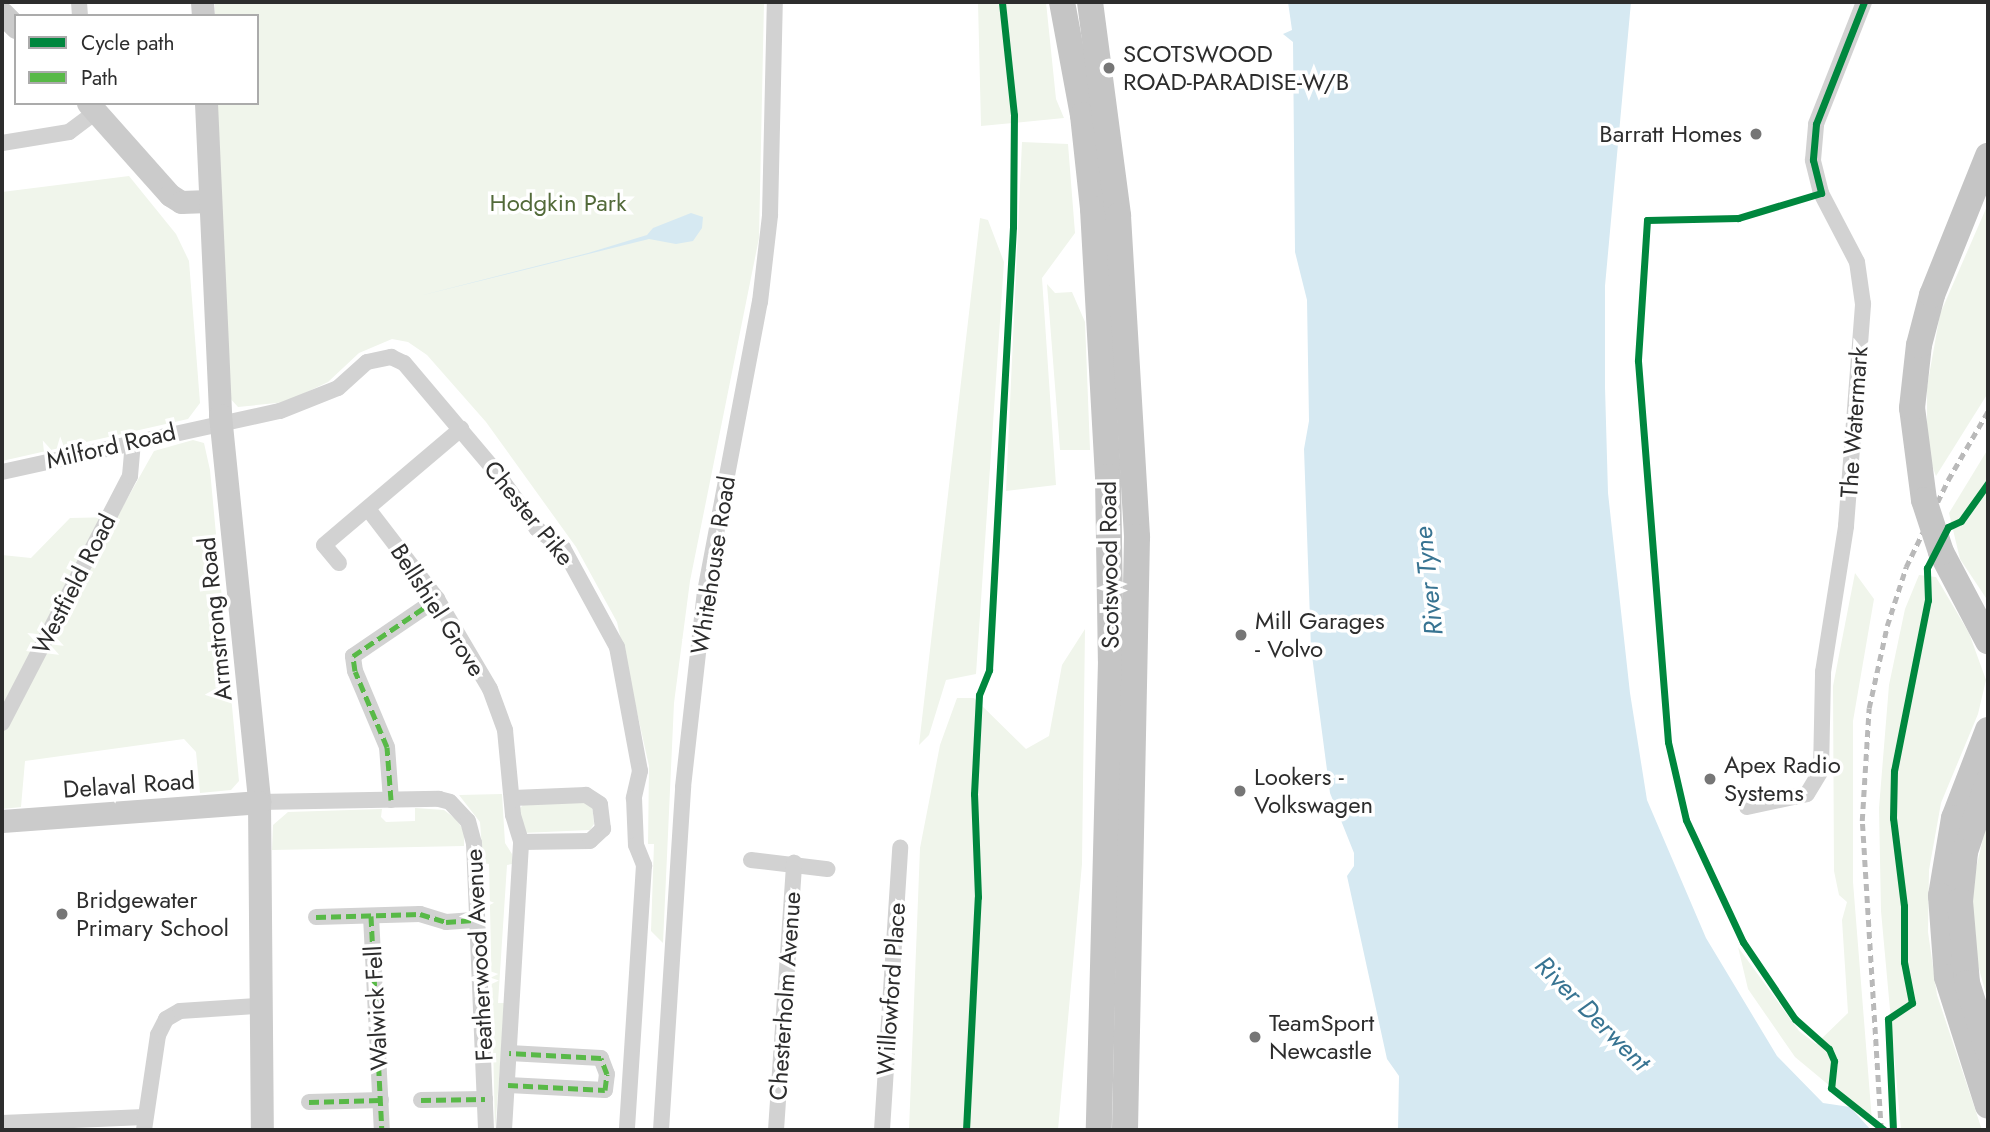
<!DOCTYPE html>
<style>
body{margin:0}
#map{position:relative;width:1990px;height:1132px;overflow:hidden;background:#fff;font-family:Jost,sans-serif}
div>[style]{position:absolute}
[style*='--x']{left:calc(var(--x)*1px);top:calc(var(--y)*1px);width:calc(var(--w)*1px);rotate:calc(var(--a)*1deg)}
.green>*{inset:0;background:#f0f5eb}
.water>*{inset:0;background:#d6e9f2}
.street>*{height:16px;margin:-8px;padding:0 8px;transform-origin:8px;border-radius:8px;background:#d2d2d2}
.secondary>*{height:23px;margin:-11.5px;padding:0 11.5px;transform-origin:11.5px;border-radius:11.5px;background:#cbcbcb}
.primary>*{height:26px;margin:-13px;padding:0 13px;transform-origin:13px;border-radius:13px;background:#c5c5c5}
.rail>*{height:4.5px;margin-top:-2.25px;transform-origin:0;background:repeating-linear-gradient(90deg,#b9b9b9 0 7px,transparent 0 12px)}
.primary-bridge>*{height:26px;margin:-13px;padding:0 13px;transform-origin:13px;border-radius:13px;background:#c5c5c5}
.quiet>*{height:5px;margin-top:-2.5px;transform-origin:0;background:repeating-linear-gradient(90deg,#58b947 0 10px,transparent 0 15px)}
.cycleway>*{height:7px;margin:-3.5px;padding:0 3.5px;transform-origin:3.5px;border-radius:3.5px;background:#00873e}
.dots>*{width:19px;height:19px;translate:-50% -50%;box-sizing:border-box;border:4px solid #fff;border-radius:50%}
span{translate:-50% -50%;white-space:nowrap;text-align:center;line-height:1.15;-webkit-text-stroke:7px #fff;paint-order:stroke}
.poi-label{font-size:24px;color:#2d2d2d}
.left{translate:0 -50%;text-align:left}
.right{translate:-100% -50%;text-align:right}
.park-label{font-size:24px;color:#526a39}
.street-label{font-size:24px;color:#2d2d2d}
.water-label{font-size:26px;color:#387492;font-style:italic}
.frame{position:absolute;inset:0;border:4px solid #2d2d2d;pointer-events:none}
.legend{position:absolute;left:14px;top:14px;width:245px;height:91px;box-sizing:border-box;background:#fff;border:2px solid #ababab;margin:0;padding:9px 12px;list-style:none;font-size:21px;color:#2d2d2d}
.legend li{display:flex;align-items:center;gap:14px;height:35px}
.legend b{width:35px;border:2px solid #ababab}
</style>
<div id="map">
<div class="green">
<i style="clip-path:polygon(215px 2px,764px 2px,759px 238px,690px 581px,674px 703px,663px 943px,651px 931px,654px 844px,648px 844px,649px 766px,617px 622px,576px 547px,486px 422px,427px 355px,408px 342px,392px 339px,359px 353px,328px 382px,286px 402px,238px 407px,228px 396px,217px 103px,257px 103px,257px 16px,215px 16px)"></i>
<i style="clip-path:polygon(978px 2px,1046px 2px,1056px 99px,1064px 118px,981px 126px)"></i>
<i style="clip-path:polygon(1022px 142px,1068px 144px,1075px 233px,1042px 278px,1056px 485px,1006px 491px)"></i>
<i style="clip-path:polygon(129px 176px,176px 234px,189px 261px,200px 403px,188px 419px,2px 461px,2px 192px)"></i>
<i style="clip-path:polygon(1988px 204px,1988px 393px,1936px 476px,1927px 452px,1927px 387px,1940px 314px)"></i>
<i style="clip-path:polygon(980px 218px,988px 220px,1004px 262px,976px 674px,946px 680px,929px 735px,919px 745px)"></i>
<i style="clip-path:polygon(1047px 284px,1055px 293px,1072px 292px,1085px 322px,1090px 450px,1060px 450px)"></i>
<i style="clip-path:polygon(193px 440px,204px 443px,210px 470px,239px 781px,231px 790px,200px 793px,196px 752px,184px 739px,25px 761px,21px 807px,2px 809px,2px 555px,31px 558px,70px 518px,117px 517px,154px 451px)"></i>
<i style="clip-path:polygon(1988px 449px,1988px 601px,1960px 559px,1949px 513px)"></i>
<i style="clip-path:polygon(1855px 573px,1874px 599px,1853px 721px,1853px 882px,1872px 1121px,1795px 1057px,1748px 989px,1738px 947px,1799px 1031px,1816px 1044px,1848px 1013px,1842px 920px,1847px 902px,1839px 895px,1834px 871px,1833px 686px)"></i>
<i style="clip-path:polygon(1919px 575px,1936px 577px,1969px 633px,1986px 680px,1978px 714px,1941px 803px,1929px 870px,1928px 932px,1937px 995px,1982px 1130px,1901px 1130px,1881px 911px,1879px 808px,1889px 685px,1905px 609px)"></i>
<i style="clip-path:polygon(1085px 629px,1082px 864px,1058px 1130px,909px 1130px,920px 848px,940px 745px,957px 698px,974px 698px,1026px 749px,1049px 736px,1062px 665px)"></i>
<i style="clip-path:polygon(502px 794px,505px 843px,512px 854px,512px 864px,507px 865px,498px 1003px,505px 1003px,495px 1130px,489px 864px,483px 863px,480px 822px,459px 795px)"></i>
<i style="clip-path:polygon(587px 801px,592px 804px,594px 824px,590px 830px,522px 833px,518px 810px,523px 805px)"></i>
<i style="clip-path:polygon(415px 808px,444px 810px,456px 819px,464px 831px,464px 846px,272px 850px,273px 825px,288px 812px,382px 809px,381px 817px,386px 822px,415px 821px)"></i>
<i style="clip-path:polygon(1988px 817px,1988px 1001px,1976px 958px,1971px 890px)"></i>
</div>
<div class="water">
<i style="clip-path:polygon(1288px 2px,1631px 2px,1605px 286px,1605px 387px,1608px 493px,1630px 693px,1647px 800px,1706px 938px,1777px 1056px,1823px 1103px,1850px 1107px,1871px 1130px,1398px 1130px,1399px 1076px,1387px 1059px,1347px 876px,1354px 866px,1354px 853px,1330px 793px,1311px 648px,1304px 449px,1309px 421px,1307px 300px,1295px 252px,1293px 42px,1283px 34px,1292px 30px)"></i>
<i style="clip-path:polygon(691px 213px,703px 217px,702px 228px,693px 241px,676px 244px,649px 239px,419px 296px,588px 253px,647px 235px,653px 228px)"></i>
</div>
<div class="street">
<i style="--x:79;--y:2;--w:14;--a:86"></i>
<i style="--x:2;--y:143;--w:68;--a:-9.3"></i>
<i style="--x:69;--y:132;--w:34;--a:-37"></i>
<i style="--x:2;--y:472;--w:285;--a:-12.4"></i>
<i style="--x:280;--y:411;--w:62;--a:-21.6"></i>
<i style="--x:338;--y:388;--w:39;--a:-42"></i>
<i style="--x:367;--y:362;--w:25;--a:-12"></i>
<i style="--x:391;--y:357;--w:14;--a:25"></i>
<i style="--x:404;--y:363;--w:144;--a:49.8"></i>
<i style="--x:497;--y:473;--w:69;--a:54.5"></i>
<i style="--x:537;--y:529;--w:32;--a:36"></i>
<i style="--x:563;--y:548;--w:113;--a:61.4"></i>
<i style="--x:617;--y:647;--w:126;--a:79.5"></i>
<i style="--x:640;--y:771;--w:28;--a:103"></i>
<i style="--x:634;--y:798;--w:47;--a:87.6"></i>
<i style="--x:636;--y:845;--w:22;--a:68"></i>
<i style="--x:644;--y:865;--w:266;--a:93.7"></i>
<i style="--x:368;--y:509;--w:113;--a:52.5"></i>
<i style="--x:437;--y:599;--w:104;--a:59.5"></i>
<i style="--x:490;--y:689;--w:44;--a:69.9"></i>
<i style="--x:505;--y:730;--w:85;--a:84.6"></i>
<i style="--x:513;--y:815;--w:28;--a:73"></i>
<i style="--x:521;--y:842;--w:69;--a:-0.8"></i>
<i style="--x:590;--y:841;--w:18;--a:-43"></i>
<i style="--x:603;--y:829;--w:25;--a:-97"></i>
<i style="--x:600;--y:804;--w:17;--a:-147"></i>
<i style="--x:586;--y:795;--w:73;--a:177.6"></i>
<i style="--x:339;--y:563;--w:23;--a:-130"></i>
<i style="--x:324;--y:545;--w:180;--a:-40.3"></i>
<i style="--x:2;--y:723;--w:278;--a:-62.6"></i>
<i style="--x:130;--y:476;--w:35;--a:-85"></i>
<i style="--x:391;--y:800;--w:53;--a:-94.3"></i>
<i style="--x:387;--y:747;--w:82;--a:-112.8"></i>
<i style="--x:355;--y:671;--w:15;--a:-98"></i>
<i style="--x:353;--y:656;--w:102;--a:-34.2"></i>
<i style="--x:259;--y:802;--w:180;--a:-1"></i>
<i style="--x:439;--y:799;--w:11;--a:15"></i>
<i style="--x:450;--y:802;--w:26;--a:47"></i>
<i style="--x:468;--y:821;--w:23;--a:75"></i>
<i style="--x:474;--y:843;--w:287;--a:87.6"></i>
<i style="--x:1747;--y:807;--w:61;--a:-12.2"></i>
<i style="--x:1807;--y:794;--w:27;--a:-59"></i>
<i style="--x:1821;--y:771;--w:99;--a:-88.8"></i>
<i style="--x:1823;--y:672;--w:148;--a:-81"></i>
<i style="--x:1846;--y:526;--w:223;--a:-85.6"></i>
<i style="--x:1863;--y:304;--w:42;--a:-98.1"></i>
<i style="--x:1857;--y:262;--w:78;--a:-117.6"></i>
<i style="--x:1821;--y:193;--w:34;--a:-104"></i>
<i style="--x:1813;--y:160;--w:36;--a:-85"></i>
<i style="--x:1816;--y:124;--w:131;--a:-68.5"></i>
<i style="--x:751;--y:860;--w:77;--a:6.8"></i>
<i style="--x:371;--y:916;--w:214;--a:87.1"></i>
<i style="--x:316;--y:917;--w:104;--a:-1.7"></i>
<i style="--x:420;--y:914;--w:27;--a:17"></i>
<i style="--x:446;--y:922;--w:31;--a:-4"></i>
<i style="--x:508;--y:1085;--w:97;--a:3"></i>
<i style="--x:605;--y:1090;--w:16;--a:-83"></i>
<i style="--x:607;--y:1074;--w:17;--a:-111"></i>
<i style="--x:601;--y:1058;--w:92;--a:-176.9"></i>
<i style="--x:421;--y:1100;--w:64;--a:-0.9"></i>
<i style="--x:309;--y:1102;--w:72;--a:-1.6"></i>
<i style="--x:2;--y:1123;--w:143;--a:-2.4"></i>
<i style="--x:144;--y:1130;--w:96;--a:-81.6"></i>
<i style="--x:158;--y:1035;--w:18;--a:-63"></i>
<i style="--x:166;--y:1019;--w:16;--a:-30"></i>
<i style="--x:180;--y:1011;--w:78;--a:-3.7"></i>
<i style="--x:504;--y:1130;--w:289;--a:-86.6"></i>
<i style="--x:661;--y:1130;--w:344;--a:-86.3"></i>
<i style="--x:683;--y:787;--w:196;--a:-83.6"></i>
<i style="--x:705;--y:592;--w:295;--a:-79.3"></i>
<i style="--x:760;--y:302;--w:88;--a:-83.4"></i>
<i style="--x:770;--y:215;--w:213;--a:-88.7"></i>
<i style="--x:776;--y:1130;--w:268;--a:-86.1"></i>
<i style="--x:882;--y:1130;--w:283;--a:-86.3"></i>
</div>
<div class="secondary">
<i style="--x:202;--y:2;--w:14;--a:86"></i>
<i style="--x:2;--y:13;--w:20;--a:45"></i>
<i style="--x:88;--y:103;--w:123;--a:48.3"></i>
<i style="--x:170;--y:195;--w:13;--a:32"></i>
<i style="--x:181;--y:202;--w:28;--a:-2"></i>
<i style="--x:206;--y:103;--w:312;--a:87.4"></i>
<i style="--x:220;--y:415;--w:389;--a:84.2"></i>
<i style="--x:259;--y:802;--w:328;--a:89.5"></i>
<i style="--x:2;--y:821;--w:258;--a:-4.2"></i>
</div>
<div class="primary">
<i style="--x:1062;--y:2;--w:115;--a:79.5"></i>
<i style="--x:1083;--y:115;--w:95;--a:83.9"></i>
<i style="--x:1093;--y:209;--w:268;--a:86.8"></i>
<i style="--x:1108;--y:477;--w:184;--a:89.1"></i>
<i style="--x:1111;--y:661;--w:469;--a:91.5"></i>
<i style="--x:1090;--y:2;--w:216;--a:82.5"></i>
<i style="--x:1118;--y:216;--w:322;--a:86.6"></i>
<i style="--x:1137;--y:537;--w:593;--a:91.16"></i>
<i style="--x:1924;--y:500;--w:93;--a:-97.4"></i>
<i style="--x:1912;--y:408;--w:63;--a:-83.7"></i>
<i style="--x:1919;--y:345;--w:52;--a:-75.4"></i>
<i style="--x:1932;--y:295;--w:150;--a:-68.1"></i>
<i style="--x:1941;--y:552;--w:101;--a:62.2"></i>
<i style="--x:1988;--y:730;--w:94;--a:111.1"></i>
<i style="--x:1954;--y:818;--w:79;--a:99.5"></i>
<i style="--x:1941;--y:896;--w:81;--a:85.8"></i>
<i style="--x:1947;--y:977;--w:135;--a:72.4"></i>
<i style="--x:1988;--y:782;--w:74;--a:108.2"></i>
<i style="--x:1965;--y:852;--w:49;--a:95.8"></i>
<i style="--x:1960;--y:901;--w:82;--a:85.1"></i>
<i style="--x:1967;--y:983;--w:70;--a:72.6"></i>
</div>
<div class="rail">
<i style="--x:1881;--y:1130;--w:310;--a:-93.5"></i>
<i style="--x:1862;--y:821;--w:113;--a:-86.5"></i>
<i style="--x:1869;--y:708;--w:84;--a:-77.6"></i>
<i style="--x:1887;--y:626;--w:62;--a:-72.1"></i>
<i style="--x:1906;--y:567;--w:97;--a:-64.2"></i>
<i style="--x:1948;--y:480;--w:80;--a:-59.9"></i>
</div>
<div class="primary-bridge">
<i style="--x:1924;--y:500;--w:55;--a:71.9"></i>
</div>
<div class="quiet">
<i style="--x:391;--y:800;--w:53;--a:-94.3"></i>
<i style="--x:387;--y:747;--w:82;--a:-112.8"></i>
<i style="--x:355;--y:671;--w:15;--a:-98"></i>
<i style="--x:353;--y:656;--w:102;--a:-34.2"></i>
<i style="--x:371;--y:916;--w:214;--a:87.1"></i>
<i style="--x:316;--y:917;--w:104;--a:-1.7"></i>
<i style="--x:420;--y:914;--w:27;--a:17"></i>
<i style="--x:446;--y:922;--w:31;--a:-4"></i>
<i style="--x:508;--y:1085;--w:97;--a:3"></i>
<i style="--x:605;--y:1090;--w:16;--a:-83"></i>
<i style="--x:607;--y:1074;--w:17;--a:-111"></i>
<i style="--x:601;--y:1058;--w:92;--a:-176.9"></i>
<i style="--x:421;--y:1100;--w:64;--a:-0.9"></i>
<i style="--x:309;--y:1102;--w:72;--a:-1.6"></i>
</div>
<div class="cycleway">
<i style="--x:1864;--y:2;--w:131;--a:111.5"></i>
<i style="--x:1816;--y:124;--w:36;--a:95"></i>
<i style="--x:1813;--y:160;--w:34;--a:76"></i>
<i style="--x:1821;--y:193;--w:87;--a:163.2"></i>
<i style="--x:1738;--y:218;--w:91;--a:178.7"></i>
<i style="--x:1647;--y:220;--w:141;--a:93.7"></i>
<i style="--x:1638;--y:361;--w:382;--a:85.5"></i>
<i style="--x:1668;--y:742;--w:80;--a:77"></i>
<i style="--x:1686;--y:820;--w:135;--a:65"></i>
<i style="--x:1743;--y:942;--w:93;--a:56"></i>
<i style="--x:1795;--y:1019;--w:45;--a:41.4"></i>
<i style="--x:1829;--y:1049;--w:13;--a:67"></i>
<i style="--x:1834;--y:1061;--w:27;--a:96"></i>
<i style="--x:1831;--y:1088;--w:68;--a:38.4"></i>
<i style="--x:966;--y:1130;--w:233;--a:-87.1"></i>
<i style="--x:978;--y:897;--w:103;--a:-92.2"></i>
<i style="--x:974;--y:794;--w:99;--a:-87.1"></i>
<i style="--x:979;--y:695;--w:27;--a:-68"></i>
<i style="--x:989;--y:670;--w:444;--a:-86.9"></i>
<i style="--x:1013;--y:227;--w:112;--a:-89.5"></i>
<i style="--x:1014;--y:115;--w:114;--a:-96.1"></i>
<i style="--x:1893;--y:1130;--w:111;--a:-92.6"></i>
<i style="--x:1888;--y:1019;--w:29;--a:-34"></i>
<i style="--x:1912;--y:1003;--w:42;--a:-101"></i>
<i style="--x:1904;--y:962;--w:56;--a:-90"></i>
<i style="--x:1904;--y:906;--w:89;--a:-97.1"></i>
<i style="--x:1893;--y:818;--w:47;--a:-88.8"></i>
<i style="--x:1894;--y:771;--w:174;--a:-78.8"></i>
<i style="--x:1928;--y:600;--w:32;--a:-92"></i>
<i style="--x:1927;--y:568;--w:46;--a:-62.9"></i>
<i style="--x:1948;--y:527;--w:14;--a:-25"></i>
<i style="--x:1961;--y:521;--w:47;--a:-54.6"></i>
</div>
<div class="dots">
<i style="left:1109px;top:68px;background:#767676"></i>
<i style="left:1756px;top:134px;background:#767676"></i>
<i style="left:1241px;top:635px;background:#767676"></i>
<i style="left:1710px;top:779px;background:#767676"></i>
<i style="left:1240px;top:791px;background:#767676"></i>
<i style="left:62px;top:914px;background:#767676"></i>
<i style="left:1255px;top:1037px;background:#767676"></i>
</div>
<div class="poi-label">
<span class="left" style="left:1123px;top:68px">SCOTSWOOD<br>ROAD-PARADISE-W/B</span>
<span class="right" style="left:1742px;top:134px">Barratt Homes</span>
<span class="left" style="left:1255px;top:635px">Mill Garages<br>- Volvo</span>
<span class="left" style="left:1724px;top:779px">Apex Radio<br>Systems</span>
<span class="left" style="left:1254px;top:791px">Lookers -<br>Volkswagen</span>
<span class="left" style="left:76px;top:914px">Bridgewater<br>Primary School</span>
<span class="left" style="left:1269px;top:1037px">TeamSport<br>Newcastle</span>
</div>
<div class="park-label">
<span style="left:558px;top:203px">Hodgkin Park</span>
</div>
<div class="street-label">
<span style="left:1854px;top:422px;rotate:-86deg">The Watermark</span>
<span style="left:111px;top:446px;rotate:-13deg">Milford Road</span>
<span style="left:529px;top:513px;rotate:51deg">Chester Pike</span>
<span style="left:713px;top:565px;rotate:-81deg">Whitehouse Road</span>
<span style="left:1109px;top:565px;rotate:-91deg">Scotswood Road</span>
<span style="left:74px;top:584px;rotate:-63deg">Westfield Road</span>
<span style="left:438px;top:610px;rotate:57deg">Bellshiel Grove</span>
<span style="left:215px;top:619px;rotate:-96deg">Armstrong Road</span>
<span style="left:129px;top:785px;rotate:-4deg">Delaval Road</span>
<span style="left:479px;top:955px;rotate:-93deg">Featherwood Avenue</span>
<span style="left:891px;top:989px;rotate:-86deg">Willowford Place</span>
<span style="left:785px;top:996px;rotate:-86deg">Chesterholm Avenue</span>
<span style="left:376px;top:1008px;rotate:-93deg">Walwick Fell</span>
</div>
<div class="water-label">
<span style="left:1429px;top:581px;rotate:-96deg">River Tyne</span>
<span style="left:1592px;top:1014px;rotate:45deg">River Derwent</span>
</div>
<div class="frame"></div>
<ul class="legend">
<li><b style="height:9px;background:#00873e"></b>Cycle path</li>
<li><b style="height:9px;background:#58b947"></b>Path</li>
</ul>
</div>
